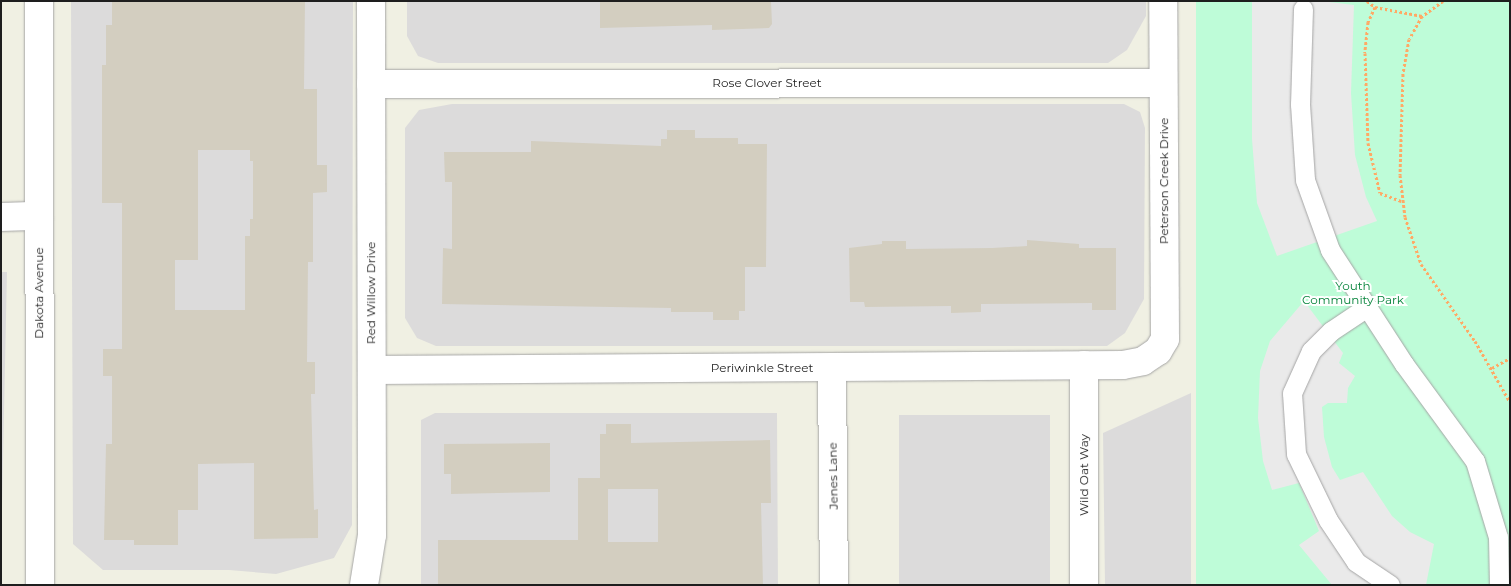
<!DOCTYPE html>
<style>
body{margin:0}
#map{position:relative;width:1511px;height:586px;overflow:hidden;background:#f0f0e3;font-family:Montserrat,sans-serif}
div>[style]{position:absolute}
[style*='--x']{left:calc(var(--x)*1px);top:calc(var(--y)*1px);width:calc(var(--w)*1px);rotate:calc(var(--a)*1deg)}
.residential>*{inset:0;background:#dcdbdb;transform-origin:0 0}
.park>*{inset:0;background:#befcd8;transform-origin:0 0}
.parking>*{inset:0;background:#eaeaea}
.building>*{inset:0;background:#d3cec0}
.path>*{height:3px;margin-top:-1.5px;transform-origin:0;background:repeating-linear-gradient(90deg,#ffa965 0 2.5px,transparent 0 5px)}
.roads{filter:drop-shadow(0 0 1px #a5a5a5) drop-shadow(0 0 1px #a5a5a5)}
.lane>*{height:19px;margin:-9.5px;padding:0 9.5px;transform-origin:9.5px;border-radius:9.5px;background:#fff}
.street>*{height:28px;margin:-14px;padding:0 14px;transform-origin:14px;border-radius:14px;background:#fff}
span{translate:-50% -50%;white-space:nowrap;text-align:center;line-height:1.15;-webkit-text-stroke:4px #fff;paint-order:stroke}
.street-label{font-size:12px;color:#1e1e1e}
.park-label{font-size:12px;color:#05833a}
.frame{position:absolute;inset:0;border:2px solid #1e1e1e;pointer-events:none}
</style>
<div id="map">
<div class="residential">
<i style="clip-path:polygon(71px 1px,353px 1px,352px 525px,334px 558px,276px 574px,229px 570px,103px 570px,73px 544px)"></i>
<i style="clip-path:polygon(407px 1px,1146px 1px,1146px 16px,1127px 50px,1108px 63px,438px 63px,418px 56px,407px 36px)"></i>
<i style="clip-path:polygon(452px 104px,1124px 104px,1140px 112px,1145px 128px,1144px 299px,1125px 333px,1107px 346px,436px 346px,417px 338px,405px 318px,405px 128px,419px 110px)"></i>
<i style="clip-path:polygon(1px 272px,7px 272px,1px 554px)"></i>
<i style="clip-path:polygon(1191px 393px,1191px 585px,1105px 585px,1103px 433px)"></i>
<i style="clip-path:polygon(435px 413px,777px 413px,778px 585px,421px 585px,421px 420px)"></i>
<i style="left:899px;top:415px;width:151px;height:170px"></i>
</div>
<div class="park">
<i style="left:1196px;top:1px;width:314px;height:584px"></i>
</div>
<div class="parking">
<i style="clip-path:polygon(1252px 1px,1321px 1px,1354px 5px,1351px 93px,1355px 155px,1366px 197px,1377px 221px,1277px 256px,1257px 203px,1252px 139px)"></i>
<i style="clip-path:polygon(1304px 301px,1343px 353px,1339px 363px,1355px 376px,1348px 388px,1347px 403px,1328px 403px,1322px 407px,1324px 437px,1332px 467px,1340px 480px,1363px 472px,1392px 516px,1410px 532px,1434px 544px,1426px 585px,1332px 585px,1299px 545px,1319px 531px,1299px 483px,1272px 490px,1263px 461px,1258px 418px,1260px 371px,1270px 341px)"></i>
</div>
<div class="building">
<i style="clip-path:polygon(evenodd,112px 1px,305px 1px,304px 89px,317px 89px,317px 165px,327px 165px,327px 192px,313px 193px,313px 262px,308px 262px,307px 362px,315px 362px,315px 394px,311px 394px,314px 510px,318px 509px,318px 538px,254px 539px,254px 463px,198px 464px,198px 510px,178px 510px,178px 545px,134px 545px,134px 540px,104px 540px,106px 444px,112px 444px,112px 376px,103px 376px,103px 349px,122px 349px,122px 203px,102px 203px,102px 65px,106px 65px,106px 25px,112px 25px,112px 1px,198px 150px,250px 150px,250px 161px,253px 161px,253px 219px,250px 219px,250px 236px,245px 236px,245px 310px,175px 310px,175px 260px,198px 260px,198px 150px)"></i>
<i style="clip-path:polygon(600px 1px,771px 1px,772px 24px,769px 28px,712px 30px,712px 25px,600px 28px)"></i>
<i style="clip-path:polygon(667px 130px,695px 130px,695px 138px,738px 138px,738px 144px,767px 144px,766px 267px,745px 267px,745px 311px,739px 311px,739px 320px,713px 320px,713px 312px,671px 312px,671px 308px,442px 304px,443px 248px,452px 249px,452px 182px,445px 182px,444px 152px,531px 152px,531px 141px,661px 146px,661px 139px,667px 139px)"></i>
<i style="clip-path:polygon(1027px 240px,1079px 244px,1079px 248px,1116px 248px,1116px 310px,1092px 310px,1092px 303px,981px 304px,981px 312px,951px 313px,951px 306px,865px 307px,864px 302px,850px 302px,849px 248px,882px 244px,882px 241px,906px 241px,906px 249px,992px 248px,1027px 246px)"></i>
<i style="clip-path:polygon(evenodd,606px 424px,631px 424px,631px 443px,770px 440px,771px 503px,761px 503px,763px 585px,438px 585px,438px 540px,578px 540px,578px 478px,600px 478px,600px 434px,606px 434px,606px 424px,608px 489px,658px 489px,658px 542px,608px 542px,608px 489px)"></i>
<i style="clip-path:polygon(550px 443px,550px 492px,451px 494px,451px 474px,444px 474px,444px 444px)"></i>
</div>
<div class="path">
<i style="--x:1367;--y:1;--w:10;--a:37"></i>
<i style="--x:1375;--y:7;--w:48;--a:10.8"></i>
<i style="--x:1443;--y:1;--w:26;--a:144"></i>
<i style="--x:1422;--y:16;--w:26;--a:119"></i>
<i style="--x:1409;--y:39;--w:36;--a:100"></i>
<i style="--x:1403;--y:74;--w:101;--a:91.7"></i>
<i style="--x:1400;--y:175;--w:42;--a:83.2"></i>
<i style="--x:1405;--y:217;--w:50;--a:71.2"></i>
<i style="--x:1421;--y:264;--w:94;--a:55"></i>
<i style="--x:1475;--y:341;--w:70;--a:60.2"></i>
<i style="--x:1375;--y:7;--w:17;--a:115"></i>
<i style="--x:1368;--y:22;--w:31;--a:96"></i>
<i style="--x:1365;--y:53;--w:90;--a:88.1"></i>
<i style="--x:1368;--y:143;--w:51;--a:76.5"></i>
<i style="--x:1380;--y:193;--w:25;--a:21"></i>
<i style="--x:1492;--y:368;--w:21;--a:-29"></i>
</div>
<div class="roads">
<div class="lane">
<i style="--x:1303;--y:9;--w:95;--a:91.8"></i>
<i style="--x:1300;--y:104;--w:76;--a:86.2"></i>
<i style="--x:1305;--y:180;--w:74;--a:70.3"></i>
<i style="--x:1330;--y:250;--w:136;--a:57"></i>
<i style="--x:1404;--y:364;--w:120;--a:53.8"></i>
<i style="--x:1475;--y:461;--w:79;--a:73.2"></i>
<i style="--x:1498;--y:537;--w:48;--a:88.8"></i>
<i style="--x:1367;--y:307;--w:43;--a:146.3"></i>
<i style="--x:1331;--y:331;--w:28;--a:135"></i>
<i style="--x:1311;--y:351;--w:46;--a:114.3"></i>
<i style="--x:1292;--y:393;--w:61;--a:86.2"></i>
<i style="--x:1296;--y:454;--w:73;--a:64.1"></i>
<i style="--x:1328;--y:520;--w:50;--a:56.3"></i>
<i style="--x:1356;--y:562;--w:41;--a:34.1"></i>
</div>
<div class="street">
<i style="--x:39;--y:1;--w:584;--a:89.9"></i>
<i style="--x:371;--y:84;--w:792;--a:-0.07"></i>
<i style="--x:1;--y:217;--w:38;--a:-2"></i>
<i style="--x:1084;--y:365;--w:220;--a:90"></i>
<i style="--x:832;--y:367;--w:218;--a:89.5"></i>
<i style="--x:372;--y:370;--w:751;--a:-0.38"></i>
<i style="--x:1123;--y:365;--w:20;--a:-11"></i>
<i style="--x:1143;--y:361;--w:18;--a:-34"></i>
<i style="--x:1158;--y:351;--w:14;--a:-60"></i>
<i style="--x:1165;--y:339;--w:338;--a:-90.3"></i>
<i style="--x:364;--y:585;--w:51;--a:-80.9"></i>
<i style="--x:372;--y:535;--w:534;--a:-90.11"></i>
</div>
</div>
<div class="street-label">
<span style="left:767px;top:83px">Rose Clover Street</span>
<span style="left:1164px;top:181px;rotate:-90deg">Peterson Creek Drive</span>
<span style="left:39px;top:293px;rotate:-90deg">Dakota Avenue</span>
<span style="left:371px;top:293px;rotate:-90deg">Red Willow Drive</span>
<span style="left:762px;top:368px">Periwinkle Street</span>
<span style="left:1084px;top:475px;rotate:-90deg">Wild Oat Way</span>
<span style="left:833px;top:476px;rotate:-91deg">Jenes Lane</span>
</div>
<div class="park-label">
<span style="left:1353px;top:293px">Youth<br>Community Park</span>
</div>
<div class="frame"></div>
</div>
